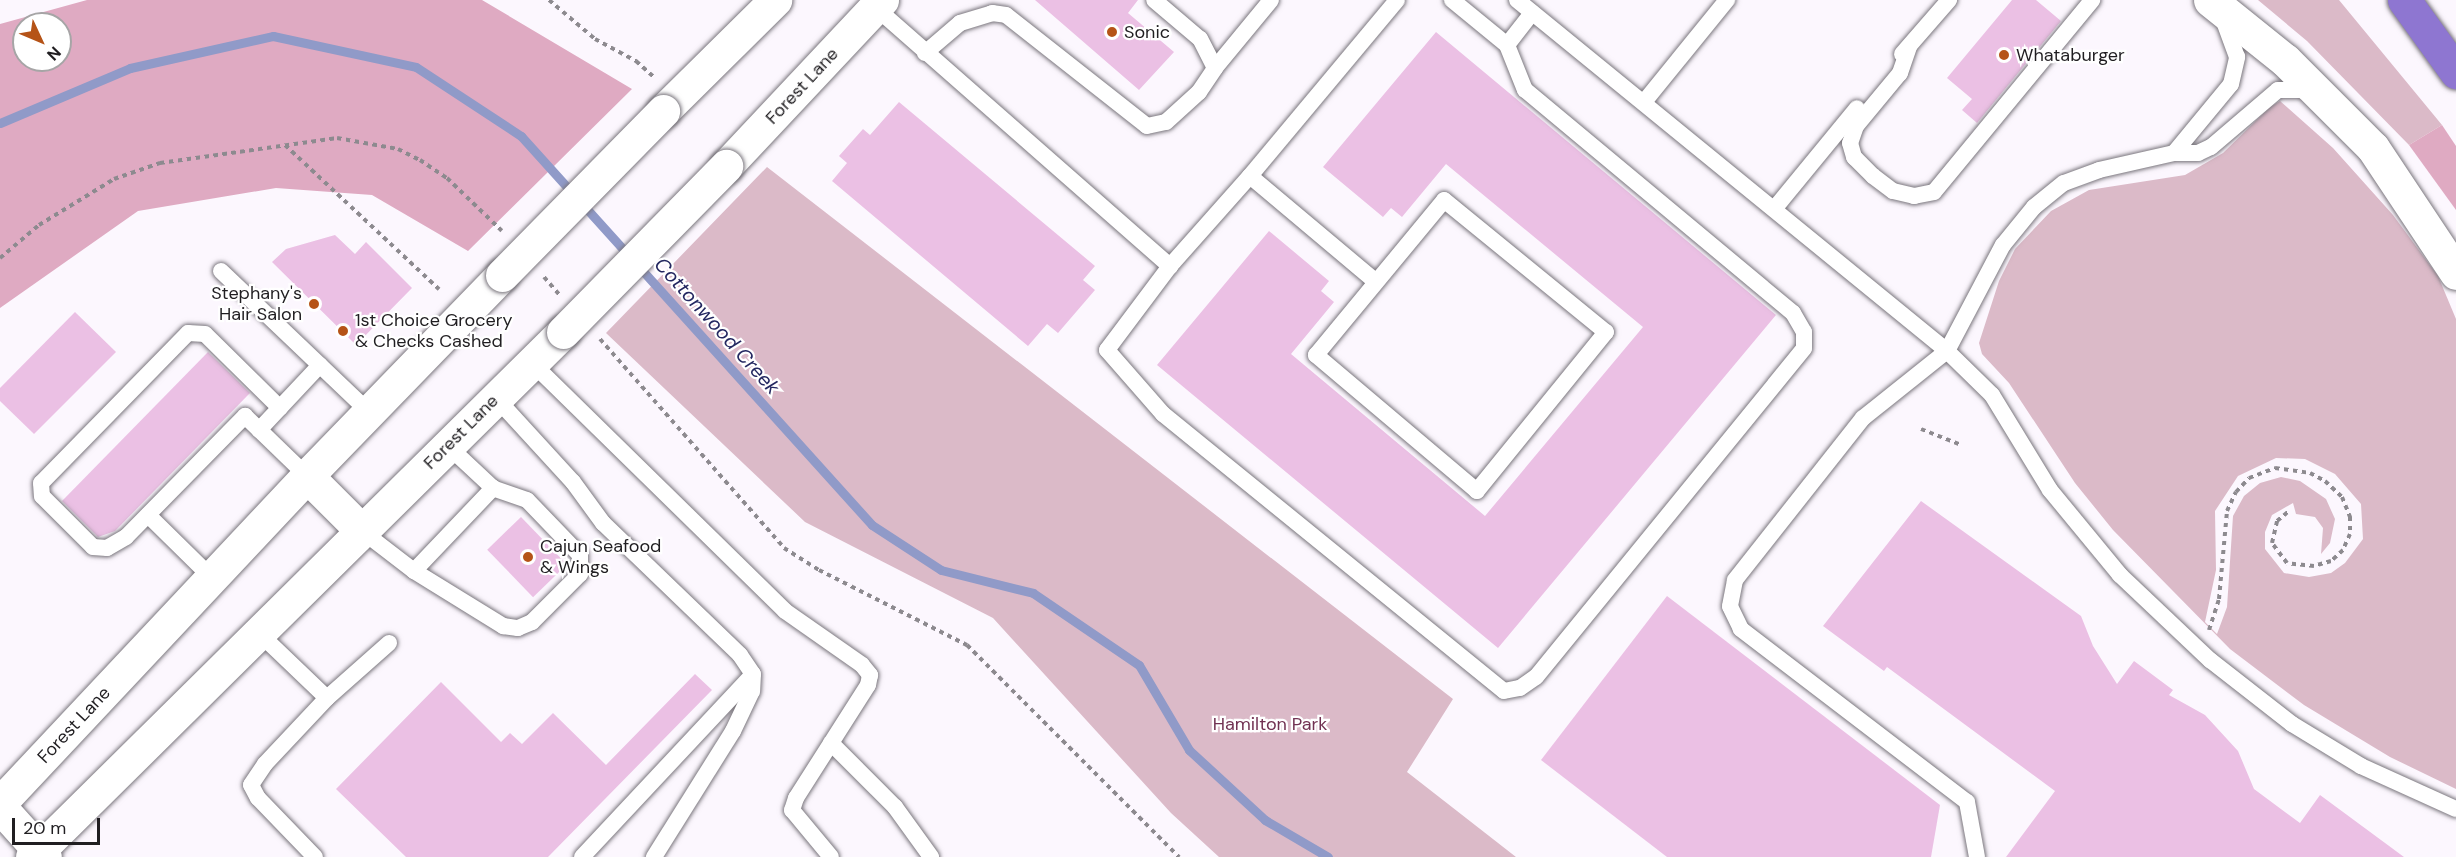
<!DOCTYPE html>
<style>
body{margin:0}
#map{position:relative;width:2456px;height:857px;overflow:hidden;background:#fcf7fe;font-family:"DM Sans",sans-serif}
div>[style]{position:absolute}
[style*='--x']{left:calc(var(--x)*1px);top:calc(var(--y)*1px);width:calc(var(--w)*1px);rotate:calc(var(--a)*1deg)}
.green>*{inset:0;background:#dbbac8}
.forest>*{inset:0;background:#dfaac2}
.stream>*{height:9px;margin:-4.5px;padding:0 4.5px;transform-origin:4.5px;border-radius:4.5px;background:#909ac8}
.building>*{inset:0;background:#ebc0e4;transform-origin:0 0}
.path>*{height:4px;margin-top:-2px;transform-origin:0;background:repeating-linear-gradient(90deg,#8d8a8f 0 4.5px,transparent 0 9px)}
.roads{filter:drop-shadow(0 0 2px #7a767d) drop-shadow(0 0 2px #7a767d)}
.lane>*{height:16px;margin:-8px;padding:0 8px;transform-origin:8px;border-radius:8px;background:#fff}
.secondary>*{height:33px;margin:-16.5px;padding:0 16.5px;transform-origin:16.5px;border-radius:16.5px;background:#fff}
.highway>*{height:33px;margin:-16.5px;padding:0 16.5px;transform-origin:16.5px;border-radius:16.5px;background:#8e76d1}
.bridges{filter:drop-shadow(0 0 2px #7a767d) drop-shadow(0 0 2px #7a767d)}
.secondary-bridge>*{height:33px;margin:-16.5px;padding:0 16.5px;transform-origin:16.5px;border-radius:16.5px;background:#fff}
.dots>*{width:16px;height:16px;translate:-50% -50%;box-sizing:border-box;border:3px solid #fff;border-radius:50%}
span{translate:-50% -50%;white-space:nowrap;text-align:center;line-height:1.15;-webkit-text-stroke:4.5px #fff;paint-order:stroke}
.poi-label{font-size:18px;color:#201e21}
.left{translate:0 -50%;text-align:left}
.right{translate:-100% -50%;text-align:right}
.street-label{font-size:18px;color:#201e21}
.park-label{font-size:18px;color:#713152}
.water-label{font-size:20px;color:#242861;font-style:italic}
.north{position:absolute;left:12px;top:12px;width:60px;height:60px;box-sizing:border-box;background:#fff;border:2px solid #a6a5a6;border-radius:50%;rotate:134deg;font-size:16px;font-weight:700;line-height:24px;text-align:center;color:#201e21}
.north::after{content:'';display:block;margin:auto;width:21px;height:27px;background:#b55317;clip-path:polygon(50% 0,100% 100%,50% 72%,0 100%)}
.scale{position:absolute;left:12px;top:818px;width:88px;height:27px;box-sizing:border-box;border:3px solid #201e21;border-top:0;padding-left:8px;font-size:18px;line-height:21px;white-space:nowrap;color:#201e21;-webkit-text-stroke:4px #fff;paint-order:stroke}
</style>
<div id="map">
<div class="green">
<i style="clip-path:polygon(2258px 0,2339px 0,2442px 125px,2409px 145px,2307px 41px)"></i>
<i style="clip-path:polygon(evenodd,2280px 101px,2333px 148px,2393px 215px,2438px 276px,2456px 319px,2456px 789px,2390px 757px,2304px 705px,2230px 649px,2113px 530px,2075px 483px,2009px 383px,1982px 354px,1979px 343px,1999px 281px,2015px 249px,2051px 211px,2089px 190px,2185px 175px,2223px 153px,2270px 107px,2280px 101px,2276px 458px,2305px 459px,2335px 474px,2361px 504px,2363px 539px,2345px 563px,2331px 573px,2309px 577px,2284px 573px,2265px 549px,2265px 532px,2272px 515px,2293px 503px,2296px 514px,2315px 517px,2323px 528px,2321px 554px,2330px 543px,2335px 519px,2326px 499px,2300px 481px,2281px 477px,2260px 483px,2244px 496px,2233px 516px,2227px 607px,2217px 634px,2205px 622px,2216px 570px,2215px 511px,2238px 476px,2276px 458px)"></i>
<i style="clip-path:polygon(767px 167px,1453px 699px,1407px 772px,1516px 857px,1219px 857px,1171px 813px,993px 618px,805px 522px,606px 333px)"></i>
</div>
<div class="forest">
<i style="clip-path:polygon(evenodd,87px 0,482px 0,632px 89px,468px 251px,372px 195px,276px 188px,138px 211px,0 308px,0 24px,87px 0,24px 24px,60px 24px,60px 60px,24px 60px,24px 24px)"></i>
<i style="clip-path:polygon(2442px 125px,2456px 146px,2456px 210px,2409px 145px)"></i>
</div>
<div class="stream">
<i style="--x:0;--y:123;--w:141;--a:-22.9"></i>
<i style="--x:130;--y:68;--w:147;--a:-12.6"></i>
<i style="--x:273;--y:36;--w:146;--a:12.2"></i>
<i style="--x:416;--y:67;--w:126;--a:33.3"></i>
<i style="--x:521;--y:136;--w:524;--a:47.94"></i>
<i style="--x:872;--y:525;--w:82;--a:33.1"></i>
<i style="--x:941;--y:570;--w:95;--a:14"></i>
<i style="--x:1033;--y:593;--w:128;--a:34.2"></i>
<i style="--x:1139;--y:665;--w:99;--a:59.5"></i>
<i style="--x:1189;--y:750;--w:103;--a:42.6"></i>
<i style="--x:1265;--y:820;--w:73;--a:30.4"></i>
</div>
<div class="building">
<i style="clip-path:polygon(1035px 0,1138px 0,1128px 13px,1174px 52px,1139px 90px)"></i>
<i style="clip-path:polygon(2012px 0,2036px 0,2061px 21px,1977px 123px,1962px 110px,1972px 99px,1947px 78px)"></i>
<i style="clip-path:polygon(1436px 32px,1776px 315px,1498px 648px,1157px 365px,1269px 231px,1329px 281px,1321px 291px,1334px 302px,1291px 354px,1485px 516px,1643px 327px,1446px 164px,1402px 217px,1391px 208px,1383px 217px,1323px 167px)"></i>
<i style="clip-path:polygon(899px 102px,1095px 266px,1083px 280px,1095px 290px,1058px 333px,1047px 324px,1028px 346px,832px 181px,847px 163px,839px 156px,863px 129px,870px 135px)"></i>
<i style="clip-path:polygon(335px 235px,355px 254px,366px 242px,412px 288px,356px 345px,272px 262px,286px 249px)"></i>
<i style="clip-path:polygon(75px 312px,116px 352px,34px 434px,0 401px,0 388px)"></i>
<i style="clip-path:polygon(208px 352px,250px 393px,115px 531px,98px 537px,62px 501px)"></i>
<i style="clip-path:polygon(1921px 501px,2081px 616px,2093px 646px,2117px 684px,2134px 661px,2173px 690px,2169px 695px,2205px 715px,2238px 751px,2254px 789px,2300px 823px,2320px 795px,2404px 857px,2006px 857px,2055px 791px,1887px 667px,1884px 671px,1823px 626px)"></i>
<i style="left:521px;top:517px;width:66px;height:47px;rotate:46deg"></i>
<i style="clip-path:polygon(1667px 596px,1940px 805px,1931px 857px,1667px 857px,1541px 760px)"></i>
<i style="clip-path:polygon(695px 674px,712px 690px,548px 857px,406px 857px,336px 789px,441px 682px,501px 742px,510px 733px,522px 744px,553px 713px,606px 765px)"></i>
</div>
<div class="path">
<i style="--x:549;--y:0;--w:60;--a:40.3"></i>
<i style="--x:595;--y:39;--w:47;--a:28.2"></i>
<i style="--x:636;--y:61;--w:24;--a:42"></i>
<i style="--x:285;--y:145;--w:211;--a:43.1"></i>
<i style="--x:0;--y:258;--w:51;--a:-40.2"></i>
<i style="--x:39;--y:225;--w:88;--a:-31.5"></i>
<i style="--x:114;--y:179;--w:49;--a:-19.2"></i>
<i style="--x:160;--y:163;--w:179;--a:-8"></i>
<i style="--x:337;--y:138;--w:62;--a:10.2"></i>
<i style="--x:398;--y:149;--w:25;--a:27"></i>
<i style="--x:420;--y:160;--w:32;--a:34"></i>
<i style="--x:447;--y:178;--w:76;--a:43.9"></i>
<i style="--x:544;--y:277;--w:23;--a:49"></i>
<i style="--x:600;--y:339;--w:278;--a:48.6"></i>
<i style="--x:784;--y:548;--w:41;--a:32.2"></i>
<i style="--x:819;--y:570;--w:166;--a:26.9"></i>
<i style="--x:967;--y:645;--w:300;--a:45"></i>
<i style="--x:1921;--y:429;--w:43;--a:21.8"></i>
<i style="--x:2209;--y:630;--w:33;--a:-72"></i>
<i style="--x:2219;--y:599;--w:88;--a:-84.8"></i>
<i style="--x:2227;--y:511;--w:21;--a:-65"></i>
<i style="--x:2236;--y:492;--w:19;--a:-47"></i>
<i style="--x:2249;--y:478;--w:28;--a:-21"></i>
<i style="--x:2275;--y:468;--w:35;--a:8"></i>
<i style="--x:2310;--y:473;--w:17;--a:28"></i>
<i style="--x:2325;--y:481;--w:23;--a:43"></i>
<i style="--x:2342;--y:497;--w:22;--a:68"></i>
<i style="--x:2350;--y:517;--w:17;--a:90"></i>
<i style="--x:2350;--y:534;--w:17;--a:114"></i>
<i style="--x:2343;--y:550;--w:16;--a:137"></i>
<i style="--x:2331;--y:561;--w:18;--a:164"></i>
<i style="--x:2314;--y:566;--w:27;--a:-174"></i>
<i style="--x:2287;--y:563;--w:25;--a:-127"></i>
<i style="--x:2272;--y:543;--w:23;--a:-77"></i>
<i style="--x:2277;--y:521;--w:17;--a:-40"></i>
</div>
<div class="roads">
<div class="lane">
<i style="--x:1452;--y:0;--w:71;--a:39.3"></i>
<i style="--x:1517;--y:0;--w:555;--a:39.22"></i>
<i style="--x:1947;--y:351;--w:63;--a:44.4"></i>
<i style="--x:1992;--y:395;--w:111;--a:58.6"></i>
<i style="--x:2050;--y:490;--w:110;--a:50.5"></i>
<i style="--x:2120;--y:575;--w:124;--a:43.4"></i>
<i style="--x:2210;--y:660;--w:104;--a:38"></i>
<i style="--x:2292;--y:724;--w:81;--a:31.3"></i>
<i style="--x:2361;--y:766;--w:104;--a:24.4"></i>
<i style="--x:875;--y:7;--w:393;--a:41.3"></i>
<i style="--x:1170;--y:266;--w:105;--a:126.9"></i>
<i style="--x:1107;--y:350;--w:85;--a:48.8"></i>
<i style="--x:1163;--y:414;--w:439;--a:39.1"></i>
<i style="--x:1504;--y:691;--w:16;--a:-11"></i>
<i style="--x:1520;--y:688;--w:19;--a:-35"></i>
<i style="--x:1536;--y:677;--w:424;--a:-50.8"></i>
<i style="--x:1804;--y:348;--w:16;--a:-90"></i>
<i style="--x:1804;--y:332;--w:22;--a:-120"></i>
<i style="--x:1793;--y:313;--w:349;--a:-140.2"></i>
<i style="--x:1525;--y:90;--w:48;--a:-111.8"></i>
<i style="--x:1507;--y:45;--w:41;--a:-52"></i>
<i style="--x:1909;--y:47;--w:28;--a:109"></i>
<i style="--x:1900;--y:73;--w:69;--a:129.7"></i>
<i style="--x:1856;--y:126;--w:18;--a:109"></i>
<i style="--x:1850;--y:143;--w:15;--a:74"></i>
<i style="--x:1854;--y:157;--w:27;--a:45"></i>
<i style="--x:1873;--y:176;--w:25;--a:37"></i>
<i style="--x:1893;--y:191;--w:22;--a:13"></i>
<i style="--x:1914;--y:196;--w:20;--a:-11"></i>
<i style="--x:1934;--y:192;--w:249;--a:-50.5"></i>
<i style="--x:925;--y:53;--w:46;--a:-40.6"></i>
<i style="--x:960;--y:23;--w:34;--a:-17"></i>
<i style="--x:992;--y:13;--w:14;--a:8"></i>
<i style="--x:1006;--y:15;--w:179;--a:38.2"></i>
<i style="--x:1147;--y:126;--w:19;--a:-12"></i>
<i style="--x:1166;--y:122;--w:45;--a:-42.3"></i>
<i style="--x:1199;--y:92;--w:29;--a:-56"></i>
<i style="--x:1215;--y:68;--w:33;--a:-117"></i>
<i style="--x:1200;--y:39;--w:60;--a:-139.7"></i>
<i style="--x:1902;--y:54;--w:72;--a:-49"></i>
<i style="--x:1215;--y:68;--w:88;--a:-50.5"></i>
<i style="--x:1644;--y:102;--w:132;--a:-50.9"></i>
<i style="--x:2174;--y:153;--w:89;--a:-50.4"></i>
<i style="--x:2231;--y:84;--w:28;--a:-77"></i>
<i style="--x:2237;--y:57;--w:44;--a:-110.1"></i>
<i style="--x:1444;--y:200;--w:209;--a:39.2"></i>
<i style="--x:1606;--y:332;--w:205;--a:129.1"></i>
<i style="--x:1477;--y:491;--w:211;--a:-139.8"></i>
<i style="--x:1316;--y:355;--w:201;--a:-50.4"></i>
<i style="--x:1775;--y:208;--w:129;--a:-50.6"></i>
<i style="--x:1170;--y:266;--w:120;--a:-48.4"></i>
<i style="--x:221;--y:271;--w:204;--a:43.6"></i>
<i style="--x:1375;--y:281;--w:163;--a:-140"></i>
<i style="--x:1250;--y:176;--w:229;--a:-50.1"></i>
<i style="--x:532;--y:363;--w:354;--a:44.4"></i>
<i style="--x:785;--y:611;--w:94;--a:35"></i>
<i style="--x:862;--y:665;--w:13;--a:51"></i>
<i style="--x:870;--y:675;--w:10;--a:101"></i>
<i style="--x:868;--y:685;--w:134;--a:122.5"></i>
<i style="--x:796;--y:798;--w:13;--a:108"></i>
<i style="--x:792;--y:810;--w:61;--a:50.3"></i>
<i style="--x:496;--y:398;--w:114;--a:47.5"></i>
<i style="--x:573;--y:482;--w:51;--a:53.8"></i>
<i style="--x:603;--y:523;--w:190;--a:43.9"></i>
<i style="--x:740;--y:655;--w:23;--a:56"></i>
<i style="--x:753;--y:674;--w:17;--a:93"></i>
<i style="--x:752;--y:691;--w:44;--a:115.4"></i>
<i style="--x:733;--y:731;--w:149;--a:122.1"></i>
<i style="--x:280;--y:408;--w:105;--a:-135.4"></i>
<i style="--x:205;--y:334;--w:17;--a:-177"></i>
<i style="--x:188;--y:333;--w:210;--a:134.4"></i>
<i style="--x:41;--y:483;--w:13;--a:86"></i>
<i style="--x:42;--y:496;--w:72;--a:45"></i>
<i style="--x:93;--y:547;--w:14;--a:4"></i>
<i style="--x:107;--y:548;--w:22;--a:-30"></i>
<i style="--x:126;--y:537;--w:170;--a:-45.5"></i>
<i style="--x:245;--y:416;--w:86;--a:44.1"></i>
<i style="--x:259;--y:430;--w:89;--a:-46.8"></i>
<i style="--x:148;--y:515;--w:88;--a:44.5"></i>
<i style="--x:362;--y:531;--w:66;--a:37.6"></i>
<i style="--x:414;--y:571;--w:115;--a:-46.4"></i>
<i style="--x:493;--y:488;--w:62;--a:-137"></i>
<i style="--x:414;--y:571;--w:105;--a:31.7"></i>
<i style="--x:503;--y:626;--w:15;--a:8"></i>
<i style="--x:518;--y:628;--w:15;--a:-23"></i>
<i style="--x:532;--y:622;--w:68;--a:-45"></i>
<i style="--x:580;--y:574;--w:19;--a:-90"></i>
<i style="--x:580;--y:555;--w:76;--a:-133.9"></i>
<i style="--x:527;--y:500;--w:36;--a:-161"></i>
<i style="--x:259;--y:633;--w:94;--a:43.7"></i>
<i style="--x:327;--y:698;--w:91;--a:133.2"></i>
<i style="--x:265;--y:764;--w:25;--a:124"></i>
<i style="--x:251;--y:785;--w:15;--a:62"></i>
<i style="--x:258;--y:798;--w:82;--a:46"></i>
<i style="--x:327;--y:698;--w:83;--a:-41.6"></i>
<i style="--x:831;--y:743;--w:91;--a:45"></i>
<i style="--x:895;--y:807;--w:62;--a:54.2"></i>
<i style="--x:582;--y:857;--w:250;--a:-46.9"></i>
<i style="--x:1977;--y:857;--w:56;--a:-100.3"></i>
<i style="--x:1967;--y:802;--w:285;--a:-142.6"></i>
<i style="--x:1741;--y:629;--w:25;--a:-116"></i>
<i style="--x:1730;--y:606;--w:26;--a:-79"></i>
<i style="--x:1735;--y:580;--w:206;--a:-51.7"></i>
<i style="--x:1863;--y:418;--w:107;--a:-38.6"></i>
<i style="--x:1947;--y:351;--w:120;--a:-62.2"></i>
<i style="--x:2003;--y:245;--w:49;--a:-50.8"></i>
<i style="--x:2034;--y:207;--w:38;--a:-39"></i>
<i style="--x:2064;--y:183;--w:37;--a:-20"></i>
<i style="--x:2099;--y:170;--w:77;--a:-12.8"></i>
<i style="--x:2174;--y:153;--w:24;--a:0"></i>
<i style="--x:2198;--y:153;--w:14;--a:-25"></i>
<i style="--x:2211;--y:147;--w:88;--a:-40.4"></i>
<i style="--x:2278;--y:90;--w:23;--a:0"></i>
<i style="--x:2301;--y:90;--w:11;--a:22"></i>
</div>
<div class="secondary">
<i style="--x:2210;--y:0;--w:96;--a:38.7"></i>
<i style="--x:2285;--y:60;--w:124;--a:45"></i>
<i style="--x:2373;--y:148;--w:150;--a:56.4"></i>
<i style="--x:663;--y:111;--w:158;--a:-44.7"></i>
<i style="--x:726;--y:166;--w:228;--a:-46.8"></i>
<i style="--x:307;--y:476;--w:78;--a:45"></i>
<i style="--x:0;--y:803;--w:449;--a:-46.8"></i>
<i style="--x:307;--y:476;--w:280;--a:-45.9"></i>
<i style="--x:0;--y:807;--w:67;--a:48"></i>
<i style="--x:32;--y:857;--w:747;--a:-44.67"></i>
</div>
<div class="highway">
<i style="--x:2404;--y:0;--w:89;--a:54.2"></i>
</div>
</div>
<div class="bridges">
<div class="secondary-bridge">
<i style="--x:502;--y:275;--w:230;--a:-45.5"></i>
<i style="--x:563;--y:332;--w:233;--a:-45.5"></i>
</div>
</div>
<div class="dots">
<i style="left:1112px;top:32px;background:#b55317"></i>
<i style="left:2004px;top:55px;background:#b55317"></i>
<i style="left:314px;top:304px;background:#b55317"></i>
<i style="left:343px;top:331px;background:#b55317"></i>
<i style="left:528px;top:557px;background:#b55317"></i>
</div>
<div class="poi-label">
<span class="left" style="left:1124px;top:32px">Sonic</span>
<span class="left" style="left:2016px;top:55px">Whataburger</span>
<span class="right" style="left:302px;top:304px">Stephany's<br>Hair Salon</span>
<span class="left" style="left:355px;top:331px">1st Choice Grocery<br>&amp; Checks Cashed</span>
<span class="left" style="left:540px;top:557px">Cajun Seafood<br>&amp; Wings</span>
</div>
<div class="street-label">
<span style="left:802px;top:86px;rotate:-47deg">Forest Lane</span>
<span style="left:461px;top:432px;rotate:-45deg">Forest Lane</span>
<span style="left:74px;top:725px;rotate:-47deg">Forest Lane</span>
</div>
<div class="park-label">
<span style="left:1270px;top:724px">Hamilton Park</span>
</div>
<div class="water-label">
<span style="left:717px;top:326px;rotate:48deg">Cottonwood Creek</span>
</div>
<div class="north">N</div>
<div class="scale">20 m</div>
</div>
